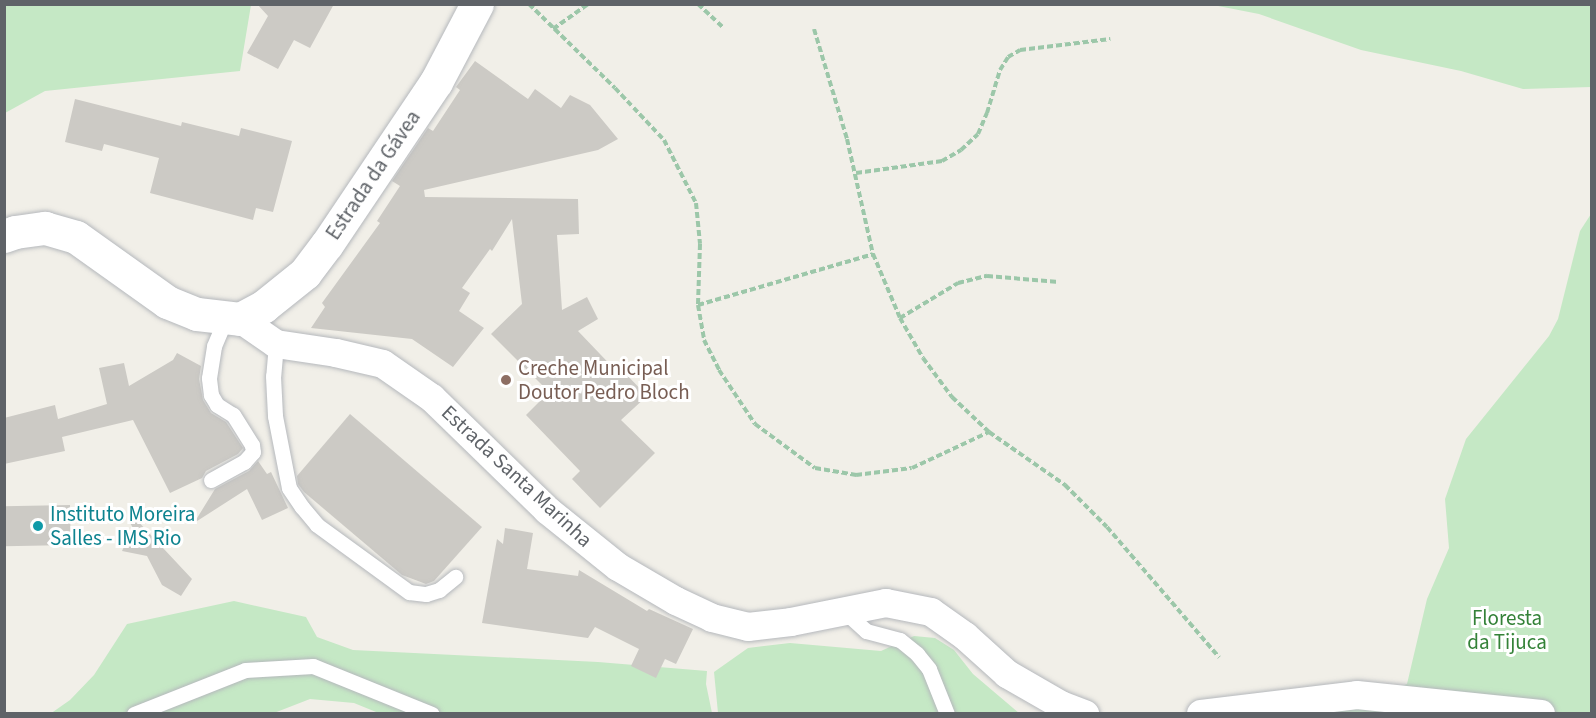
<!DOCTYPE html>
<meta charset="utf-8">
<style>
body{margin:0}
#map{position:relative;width:1596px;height:718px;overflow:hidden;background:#f1efe8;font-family:"Source Sans 3",sans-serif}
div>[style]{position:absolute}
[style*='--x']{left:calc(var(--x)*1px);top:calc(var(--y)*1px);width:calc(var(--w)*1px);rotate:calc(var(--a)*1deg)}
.green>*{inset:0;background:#c5e8c5}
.building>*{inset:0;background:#cccac5;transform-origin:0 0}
.path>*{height:4px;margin-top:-2px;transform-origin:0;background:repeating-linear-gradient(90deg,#9cc7a9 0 6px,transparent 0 9px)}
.roads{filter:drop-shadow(0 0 2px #b5b8bc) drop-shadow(0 0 2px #b5b8bc)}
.service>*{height:15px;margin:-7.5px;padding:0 7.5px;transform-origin:7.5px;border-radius:7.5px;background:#fff}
.minor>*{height:28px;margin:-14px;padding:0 14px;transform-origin:14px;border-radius:14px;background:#fff}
.tertiary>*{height:33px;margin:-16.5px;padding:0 16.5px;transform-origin:16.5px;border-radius:16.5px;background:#fff}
.dots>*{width:16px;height:16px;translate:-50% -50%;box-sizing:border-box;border:3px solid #fff;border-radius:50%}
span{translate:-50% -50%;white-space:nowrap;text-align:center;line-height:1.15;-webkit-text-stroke:6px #fff;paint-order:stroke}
.street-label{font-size:21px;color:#5f6368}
.education-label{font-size:21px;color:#785e54}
.left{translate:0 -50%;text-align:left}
.culture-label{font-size:21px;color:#0d838f}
.park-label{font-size:21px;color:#348238}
.frame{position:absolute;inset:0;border:6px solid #5f6368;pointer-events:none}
</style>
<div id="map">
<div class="green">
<i style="clip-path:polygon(5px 4px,251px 4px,251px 5px,240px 71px,45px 91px,5px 113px)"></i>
<i style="clip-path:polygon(1213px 5px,1591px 5px,1591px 87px,1523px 89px,1461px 71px,1361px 50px,1259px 14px)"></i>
<i style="clip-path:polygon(1591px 214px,1591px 713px,1246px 714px,1345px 709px,1407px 684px,1427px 599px,1449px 548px,1445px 499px,1466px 439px,1549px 336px,1558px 319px,1580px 231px)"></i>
<i style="clip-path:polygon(234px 601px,306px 617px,317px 637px,353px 650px,598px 662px,707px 671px,706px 684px,712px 713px,381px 714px,354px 703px,310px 699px,274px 713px,50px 714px,70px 700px,94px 675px,127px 624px)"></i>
<i style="clip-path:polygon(914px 636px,935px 638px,954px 650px,973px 674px,1019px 713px,718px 713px,714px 672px,748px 648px,790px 643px,881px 651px)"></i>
</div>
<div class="building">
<i style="clip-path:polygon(257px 4px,334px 4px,310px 48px,294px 40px,278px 69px,247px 53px,268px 16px)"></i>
<i style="clip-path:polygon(475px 61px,528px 99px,535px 89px,561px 108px,570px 95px,590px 105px,618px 139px,598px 150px,424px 190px,425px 197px,578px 199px,579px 234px,557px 235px,562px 310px,587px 297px,598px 319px,578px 331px,622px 377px,625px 373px,647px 396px,621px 420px,655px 453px,600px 508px,572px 479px,580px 471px,526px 415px,549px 392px,491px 334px,522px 304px,512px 219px,492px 251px,490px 249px,462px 288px,470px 293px,459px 311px,484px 328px,453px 367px,412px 339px,311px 328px,325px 307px,322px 303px,380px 223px,377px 221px,400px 186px,392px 181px,428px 128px,433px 131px,460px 90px,456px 87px)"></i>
<i style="clip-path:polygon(75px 99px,181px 126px,182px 122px,239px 136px,241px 128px,292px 141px,273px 212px,256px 208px,253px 220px,150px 193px,159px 158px,104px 144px,102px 151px,65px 142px)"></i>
<i style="clip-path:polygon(177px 353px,201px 366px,199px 379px,203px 400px,211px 413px,226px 422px,243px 448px,238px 454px,206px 471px,202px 478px,170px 493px,133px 420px,62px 437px,65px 451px,4px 464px,4px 418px,55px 405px,58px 419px,107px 404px,99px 368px,124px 363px,129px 386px,173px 360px)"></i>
<i style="clip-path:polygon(350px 414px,482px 527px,434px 581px,426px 584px,402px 575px,304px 492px,298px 484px,297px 476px)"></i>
<i style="clip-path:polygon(258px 461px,267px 474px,271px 472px,288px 508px,262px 520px,247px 489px,194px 523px,215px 489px,249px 471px)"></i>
<i style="left:70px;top:505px;width:40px;height:66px;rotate:89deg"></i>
<i style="clip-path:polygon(134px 517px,192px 579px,181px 596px,162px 585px,147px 556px,122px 551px,133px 528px,129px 521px)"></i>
<i style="clip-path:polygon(505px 528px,533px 533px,527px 569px,578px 576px,579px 570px,647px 611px,649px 609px,693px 629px,676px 664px,665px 659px,656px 678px,631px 666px,639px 649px,595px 627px,588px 638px,482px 623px,497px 539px,503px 544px)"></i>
</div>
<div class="path">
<i style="--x:529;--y:4;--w:120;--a:44.3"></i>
<i style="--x:615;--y:88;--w:71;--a:46.7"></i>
<i style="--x:664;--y:140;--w:71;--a:63.1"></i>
<i style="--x:696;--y:203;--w:41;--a:84.4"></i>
<i style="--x:700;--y:244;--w:61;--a:91.9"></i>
<i style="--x:698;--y:305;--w:36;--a:80"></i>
<i style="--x:704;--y:340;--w:34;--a:63"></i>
<i style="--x:719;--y:370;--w:65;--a:56.3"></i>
<i style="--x:755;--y:424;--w:74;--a:36.3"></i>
<i style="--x:815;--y:468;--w:42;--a:9.7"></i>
<i style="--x:856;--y:475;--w:56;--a:-7.1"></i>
<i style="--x:912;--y:468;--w:85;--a:-25.1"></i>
<i style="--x:698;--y:4;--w:34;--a:43"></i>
<i style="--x:553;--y:29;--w:43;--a:-35.5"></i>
<i style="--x:814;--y:29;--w:115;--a:73.3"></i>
<i style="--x:847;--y:139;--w:118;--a:77.3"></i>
<i style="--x:873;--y:254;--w:69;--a:67.1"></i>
<i style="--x:900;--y:318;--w:46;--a:60.1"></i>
<i style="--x:923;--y:358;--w:49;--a:53.4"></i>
<i style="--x:952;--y:397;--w:51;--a:43.4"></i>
<i style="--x:989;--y:432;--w:93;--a:34.9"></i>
<i style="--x:1065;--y:485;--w:59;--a:45"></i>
<i style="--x:1107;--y:527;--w:172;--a:49.3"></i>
<i style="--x:856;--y:173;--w:87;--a:-7.9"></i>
<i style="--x:942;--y:161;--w:22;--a:-30"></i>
<i style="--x:961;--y:150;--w:23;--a:-43"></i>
<i style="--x:978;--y:134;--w:23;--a:-67"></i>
<i style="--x:987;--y:113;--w:45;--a:-73.2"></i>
<i style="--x:1000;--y:70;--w:15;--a:-58"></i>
<i style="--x:1008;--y:57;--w:14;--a:-30"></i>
<i style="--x:1020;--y:50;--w:91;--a:-7"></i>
<i style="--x:698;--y:305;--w:182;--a:-16.2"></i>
<i style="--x:900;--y:318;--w:68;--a:-31.1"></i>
<i style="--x:958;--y:283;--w:30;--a:-14"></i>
<i style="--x:987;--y:276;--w:72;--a:4.8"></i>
</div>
<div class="roads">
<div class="service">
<i style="--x:276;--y:344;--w:32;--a:95"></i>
<i style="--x:273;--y:376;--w:40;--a:87.1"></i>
<i style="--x:275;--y:416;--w:73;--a:79"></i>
<i style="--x:289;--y:488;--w:23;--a:56"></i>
<i style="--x:302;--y:507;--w:23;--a:50"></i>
<i style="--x:317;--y:525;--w:114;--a:36.1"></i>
<i style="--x:409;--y:592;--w:17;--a:7"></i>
<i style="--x:426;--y:594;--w:14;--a:-17"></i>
<i style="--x:439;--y:590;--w:21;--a:-39"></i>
<i style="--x:211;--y:480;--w:38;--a:-29"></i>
<i style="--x:244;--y:462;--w:13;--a:-48"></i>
<i style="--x:253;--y:452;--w:7;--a:-98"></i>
<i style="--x:252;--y:445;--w:36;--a:-122"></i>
<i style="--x:233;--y:415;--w:19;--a:-148"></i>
<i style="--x:217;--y:405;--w:12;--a:-121"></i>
<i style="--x:211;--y:395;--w:17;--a:-97"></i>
<i style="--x:209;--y:378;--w:32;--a:-81"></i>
<i style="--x:214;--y:346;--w:30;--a:-67"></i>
<i style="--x:844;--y:611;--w:30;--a:42"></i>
<i style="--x:866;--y:631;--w:35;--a:15"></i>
<i style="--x:900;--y:640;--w:22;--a:39"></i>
<i style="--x:917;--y:654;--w:19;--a:51"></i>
<i style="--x:929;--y:669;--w:48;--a:68.2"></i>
<i style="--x:134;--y:714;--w:119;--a:-21.6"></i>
<i style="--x:245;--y:670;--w:68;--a:-3.4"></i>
<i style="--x:313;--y:666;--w:128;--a:22"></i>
</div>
<div class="minor">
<i style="--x:240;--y:319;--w:44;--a:34.8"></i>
<i style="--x:276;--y:344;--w:61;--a:8.5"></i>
<i style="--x:336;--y:353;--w:48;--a:13.2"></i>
<i style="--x:383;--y:364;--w:60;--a:34.8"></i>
<i style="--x:432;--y:398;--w:161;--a:44.2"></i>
<i style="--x:547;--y:510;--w:91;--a:38.8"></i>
<i style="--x:618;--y:567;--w:67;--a:30.4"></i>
<i style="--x:676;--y:601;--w:40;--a:25"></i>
<i style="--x:712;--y:618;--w:37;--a:14"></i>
<i style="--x:748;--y:627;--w:43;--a:-6.6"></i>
<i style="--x:791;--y:622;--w:97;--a:-11.3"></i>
<i style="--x:886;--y:603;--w:46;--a:11.3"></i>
<i style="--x:931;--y:612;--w:42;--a:35.2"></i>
<i style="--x:965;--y:636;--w:57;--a:42.1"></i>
<i style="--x:1007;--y:674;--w:62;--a:29.9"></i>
<i style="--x:1061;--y:705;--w:26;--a:21"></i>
<i style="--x:1201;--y:714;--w:157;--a:-6.9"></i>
<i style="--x:1357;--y:695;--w:185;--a:5.9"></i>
</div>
<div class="tertiary">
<i style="--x:4;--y:236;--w:12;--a:-20"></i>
<i style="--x:15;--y:232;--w:30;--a:-8"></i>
<i style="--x:45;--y:228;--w:32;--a:16"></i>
<i style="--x:76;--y:237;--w:112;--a:35.5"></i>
<i style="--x:167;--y:302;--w:32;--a:22"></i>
<i style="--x:197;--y:314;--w:43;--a:6.6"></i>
<i style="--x:240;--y:319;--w:27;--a:-28"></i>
<i style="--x:264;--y:306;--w:53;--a:-38.8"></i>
<i style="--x:305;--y:273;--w:36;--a:-53"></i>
<i style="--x:327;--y:244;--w:195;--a:-56.1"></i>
<i style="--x:436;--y:82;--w:88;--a:-62.3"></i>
</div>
</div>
<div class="dots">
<i style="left:506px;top:380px;background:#8d6e63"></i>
<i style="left:38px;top:526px;background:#0f9aa8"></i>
</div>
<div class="street-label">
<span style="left:373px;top:175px;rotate:-56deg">Estrada da Gávea</span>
<span style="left:517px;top:476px;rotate:43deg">Estrada Santa Marinha</span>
</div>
<div class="education-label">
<span class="left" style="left:518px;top:380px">Creche Municipal<br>Doutor Pedro Bloch</span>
</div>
<div class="culture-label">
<span class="left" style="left:50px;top:526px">Instituto Moreira<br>Salles - IMS Rio</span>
</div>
<div class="park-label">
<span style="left:1507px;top:630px">Floresta<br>da Tijuca</span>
</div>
<div class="frame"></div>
</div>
